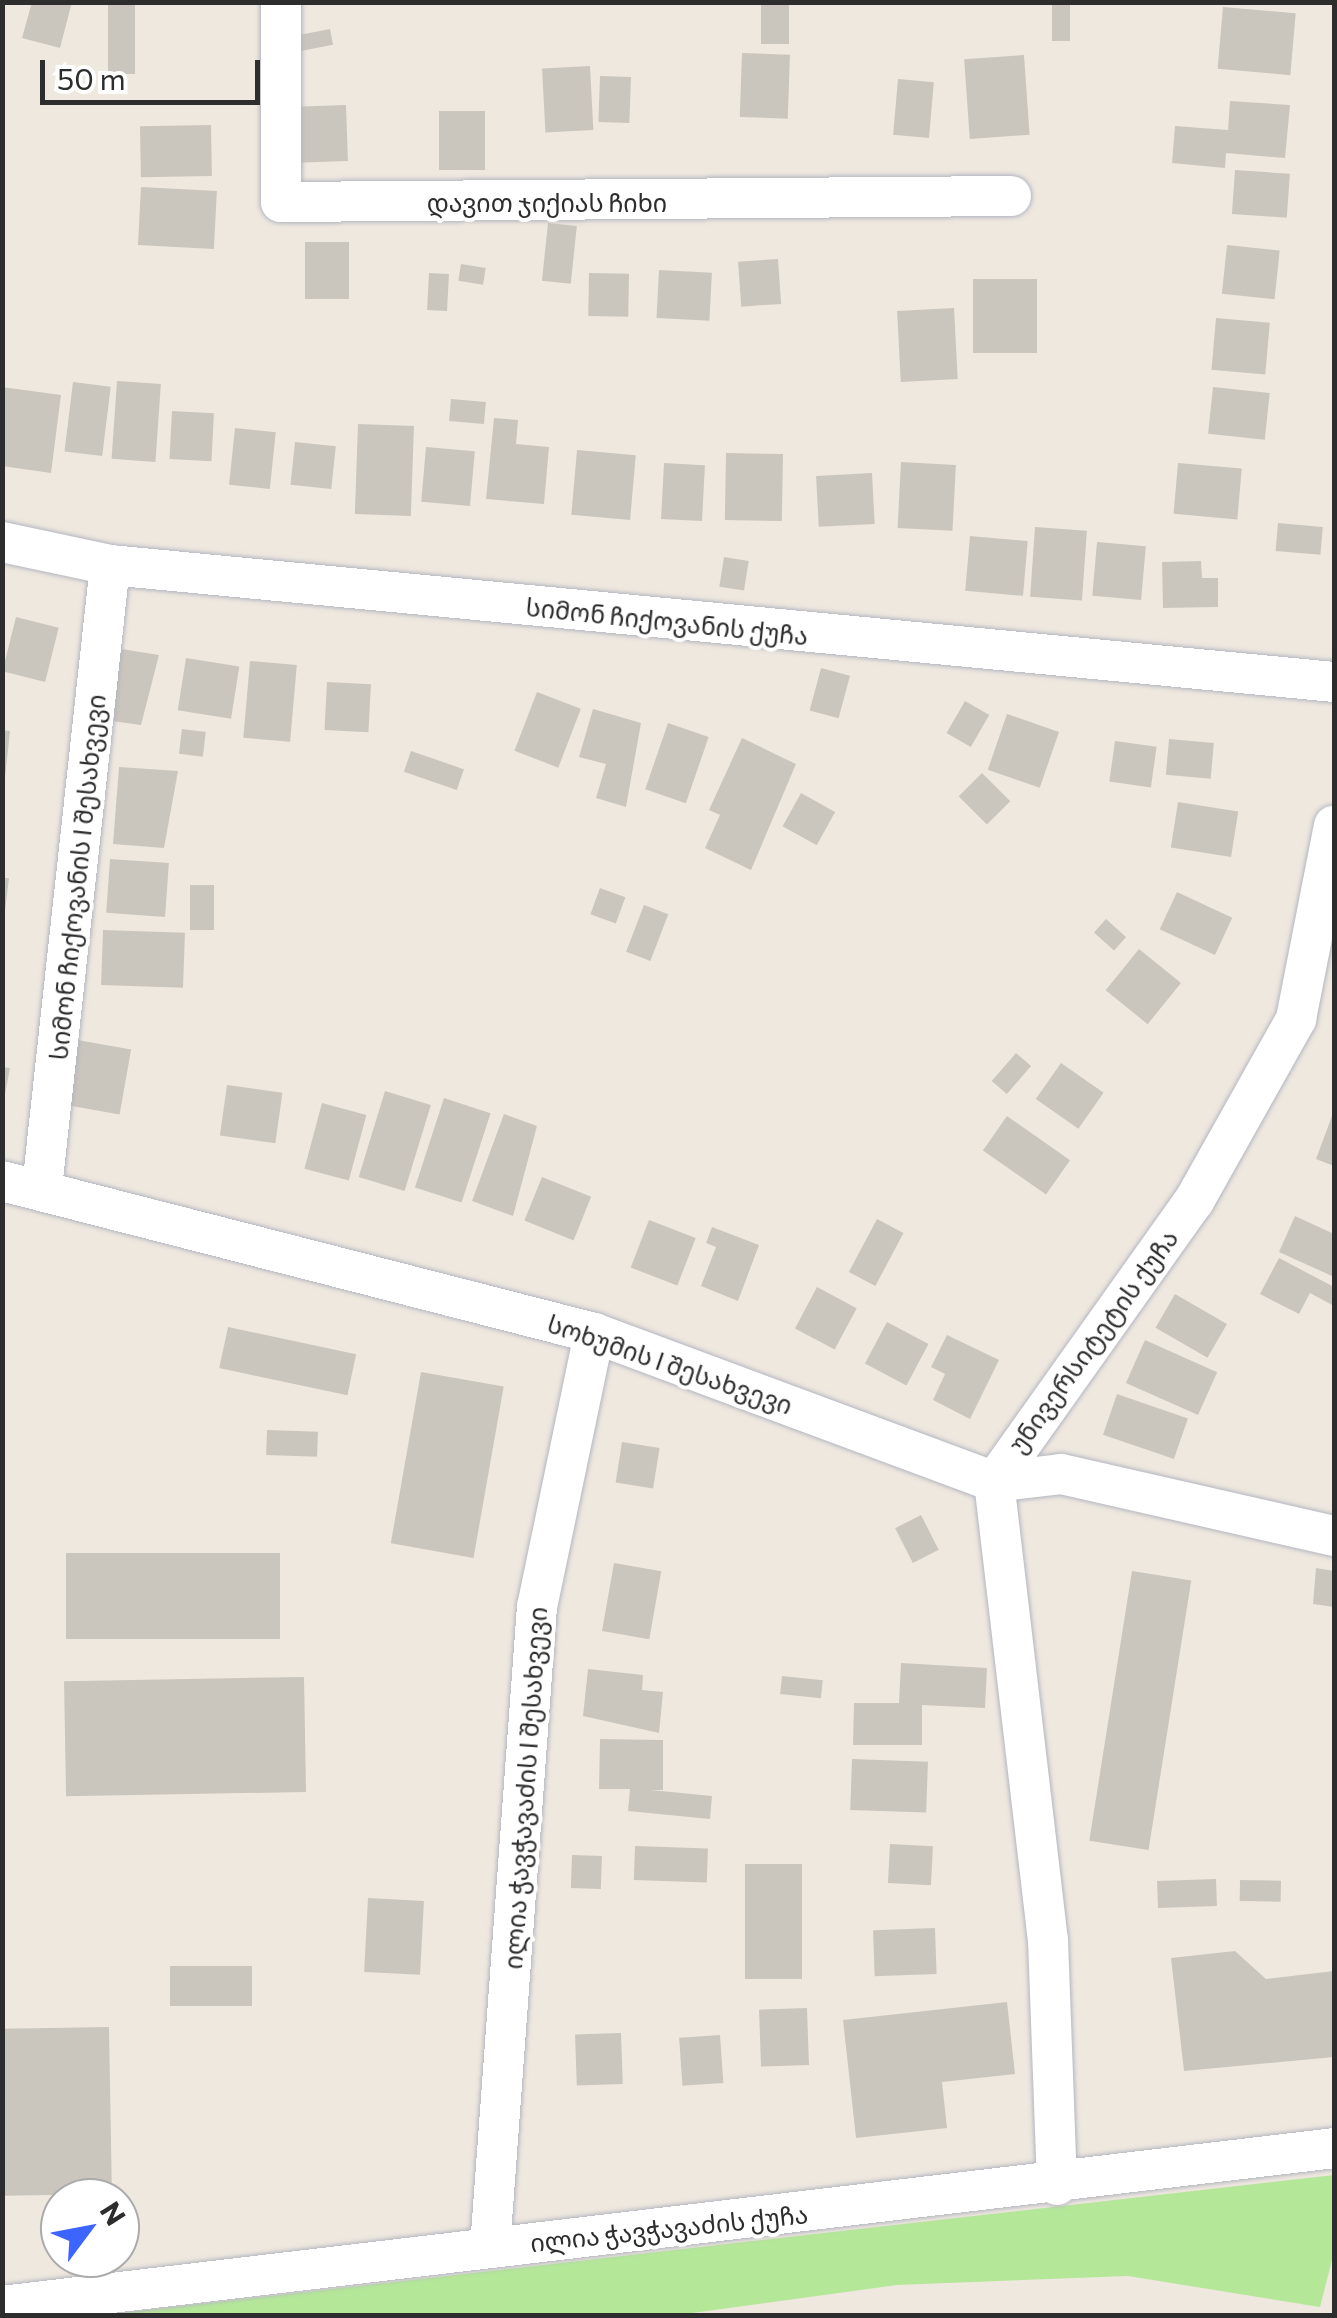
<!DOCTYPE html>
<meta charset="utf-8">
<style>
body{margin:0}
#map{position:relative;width:1337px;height:2318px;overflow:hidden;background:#efe8df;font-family:Commissioner,"Noto Sans Georgian",sans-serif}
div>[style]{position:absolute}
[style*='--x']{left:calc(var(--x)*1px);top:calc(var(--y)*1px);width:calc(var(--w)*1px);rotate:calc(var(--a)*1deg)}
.green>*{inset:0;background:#b5e799}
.building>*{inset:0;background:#cbc6bd;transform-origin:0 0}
.roads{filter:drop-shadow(0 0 2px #b3b6c1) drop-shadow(0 0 2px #b3b6c1)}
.minor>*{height:40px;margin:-20px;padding:0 20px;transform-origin:20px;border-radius:20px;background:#fff}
span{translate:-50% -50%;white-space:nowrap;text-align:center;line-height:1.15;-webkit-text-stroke:8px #fff;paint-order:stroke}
.street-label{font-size:25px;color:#2d2d2d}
.frame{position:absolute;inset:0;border:5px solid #2d2d2d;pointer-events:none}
.north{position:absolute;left:40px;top:2178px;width:100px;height:100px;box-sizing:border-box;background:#fff;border:2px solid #ababab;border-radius:50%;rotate:58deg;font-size:28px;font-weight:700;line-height:40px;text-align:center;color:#2d2d2d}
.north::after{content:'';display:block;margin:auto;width:35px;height:45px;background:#3c64ff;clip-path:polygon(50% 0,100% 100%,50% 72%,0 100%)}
.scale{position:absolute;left:40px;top:60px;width:220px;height:45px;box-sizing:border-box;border:5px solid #2d2d2d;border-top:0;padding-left:12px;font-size:30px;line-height:35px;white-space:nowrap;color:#2d2d2d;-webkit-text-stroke:8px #fff;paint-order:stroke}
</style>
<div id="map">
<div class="green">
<i style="clip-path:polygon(1334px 2175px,1334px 2252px,1320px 2307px,1128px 2276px,897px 2285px,670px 2316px,103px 2315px)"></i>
</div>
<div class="building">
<i style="clip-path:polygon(32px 2px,72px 2px,60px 48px,22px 38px)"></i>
<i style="left:108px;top:2px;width:27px;height:72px"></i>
<i style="left:761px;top:2px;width:28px;height:42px"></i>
<i style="left:1052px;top:2px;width:18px;height:39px"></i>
<i style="left:1223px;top:7px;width:73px;height:62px;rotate:5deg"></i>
<i style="left:330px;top:29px;width:16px;height:34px;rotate:79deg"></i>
<i style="left:742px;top:53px;width:48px;height:64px;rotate:2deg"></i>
<i style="left:1024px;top:55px;width:80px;height:60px;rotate:86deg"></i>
<i style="left:590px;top:66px;width:64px;height:48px;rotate:87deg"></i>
<i style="left:600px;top:76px;width:31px;height:46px;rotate:2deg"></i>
<i style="left:898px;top:79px;width:36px;height:56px;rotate:5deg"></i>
<i style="clip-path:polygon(1230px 101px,1290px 105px,1285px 158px,1226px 153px,1225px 168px,1172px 163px,1175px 126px,1228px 130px)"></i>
<i style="left:346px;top:105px;width:56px;height:51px;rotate:88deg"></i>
<i style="left:439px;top:111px;width:46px;height:59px"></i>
<i style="left:211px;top:125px;width:51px;height:71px;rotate:89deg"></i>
<i style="left:1235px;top:170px;width:55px;height:44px;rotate:4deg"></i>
<i style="left:141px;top:187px;width:76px;height:58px;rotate:3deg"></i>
<i style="left:548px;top:223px;width:29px;height:58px;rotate:6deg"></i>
<i style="left:305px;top:242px;width:44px;height:57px"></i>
<i style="left:1227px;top:245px;width:53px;height:49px;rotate:6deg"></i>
<i style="left:778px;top:259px;width:45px;height:40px;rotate:86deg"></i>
<i style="left:461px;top:264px;width:25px;height:17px;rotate:9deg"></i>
<i style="left:659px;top:270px;width:53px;height:48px;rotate:3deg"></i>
<i style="left:429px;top:273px;width:20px;height:37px;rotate:3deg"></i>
<i style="left:589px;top:273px;width:40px;height:43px;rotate:1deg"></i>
<i style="left:973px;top:279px;width:64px;height:74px"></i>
<i style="left:954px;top:308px;width:71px;height:57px;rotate:87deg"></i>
<i style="left:1216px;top:318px;width:54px;height:52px;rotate:5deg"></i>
<i style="left:117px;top:381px;width:44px;height:78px;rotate:4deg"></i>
<i style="left:73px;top:382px;width:38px;height:70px;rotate:7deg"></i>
<i style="clip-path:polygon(2px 387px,61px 395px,51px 473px,2px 466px)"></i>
<i style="left:1213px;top:387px;width:57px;height:47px;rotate:6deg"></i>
<i style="left:451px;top:399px;width:35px;height:22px;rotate:5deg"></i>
<i style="left:172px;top:411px;width:42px;height:48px;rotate:3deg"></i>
<i style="clip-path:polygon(494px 418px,518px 420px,516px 444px,549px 447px,544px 504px,486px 499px)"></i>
<i style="left:358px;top:424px;width:56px;height:90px;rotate:2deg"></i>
<i style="left:235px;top:428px;width:41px;height:57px;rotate:6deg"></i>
<i style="left:295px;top:442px;width:41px;height:43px;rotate:6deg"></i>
<i style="left:426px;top:447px;width:49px;height:55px;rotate:5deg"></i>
<i style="left:577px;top:450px;width:59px;height:65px;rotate:5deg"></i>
<i style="left:726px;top:453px;width:57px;height:67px;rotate:1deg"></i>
<i style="left:901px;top:462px;width:55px;height:66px;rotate:3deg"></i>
<i style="left:664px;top:463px;width:41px;height:56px;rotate:3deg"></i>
<i style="left:1178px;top:463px;width:64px;height:51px;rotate:5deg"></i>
<i style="left:872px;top:473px;width:51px;height:56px;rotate:87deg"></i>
<i style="left:1278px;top:523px;width:45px;height:28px;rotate:5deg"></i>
<i style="left:1035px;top:527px;width:52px;height:70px;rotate:4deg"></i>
<i style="left:970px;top:536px;width:58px;height:55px;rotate:5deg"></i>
<i style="left:1097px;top:542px;width:49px;height:54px;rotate:5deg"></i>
<i style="left:724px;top:557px;width:25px;height:30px;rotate:9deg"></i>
<i style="clip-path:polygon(1201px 561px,1202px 578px,1218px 578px,1218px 607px,1163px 608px,1162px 562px)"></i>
<i style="left:16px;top:617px;width:44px;height:56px;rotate:14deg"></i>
<i style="clip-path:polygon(109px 647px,159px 655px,141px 725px,112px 721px,116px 697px,101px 694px)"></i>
<i style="left:186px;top:658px;width:54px;height:53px;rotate:9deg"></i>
<i style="left:250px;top:661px;width:47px;height:77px;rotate:5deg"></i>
<i style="left:821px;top:668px;width:30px;height:44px;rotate:15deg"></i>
<i style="left:327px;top:682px;width:44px;height:48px;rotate:3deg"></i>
<i style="left:537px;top:692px;width:47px;height:63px;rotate:21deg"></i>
<i style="left:965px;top:701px;width:28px;height:37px;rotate:30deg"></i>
<i style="clip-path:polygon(593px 709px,641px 723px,626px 807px,596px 798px,606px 764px,579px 757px)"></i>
<i style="left:1007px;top:714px;width:55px;height:59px;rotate:19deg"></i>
<i style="left:668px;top:723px;width:43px;height:70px;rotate:19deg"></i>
<i style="left:182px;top:729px;width:24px;height:25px;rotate:7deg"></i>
<i style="clip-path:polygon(2px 730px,10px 731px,5px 778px,2px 778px)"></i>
<i style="clip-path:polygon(742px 738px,796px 764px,751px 870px,705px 848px,720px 815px,709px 810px)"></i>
<i style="left:1169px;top:739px;width:45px;height:36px;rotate:5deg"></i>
<i style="left:1115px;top:741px;width:42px;height:41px;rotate:8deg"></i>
<i style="left:411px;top:751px;width:56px;height:22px;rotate:19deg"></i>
<i style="clip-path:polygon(119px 767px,178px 771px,164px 848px,113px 844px)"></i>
<i style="left:982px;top:773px;width:40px;height:33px;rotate:45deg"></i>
<i style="left:801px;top:793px;width:39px;height:38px;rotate:29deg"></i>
<i style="left:1178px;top:802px;width:61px;height:46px;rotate:9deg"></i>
<i style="left:110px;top:859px;width:59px;height:54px;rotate:4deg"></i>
<i style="clip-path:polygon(2px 878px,9px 878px,5px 911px,2px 911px)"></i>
<i style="left:190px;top:885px;width:24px;height:45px"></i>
<i style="left:600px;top:888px;width:27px;height:28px;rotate:20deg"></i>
<i style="left:1177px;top:892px;width:61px;height:41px;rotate:25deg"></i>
<i style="left:644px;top:905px;width:26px;height:50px;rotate:21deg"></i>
<i style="left:1106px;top:919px;width:27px;height:18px;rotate:42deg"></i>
<i style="left:103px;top:930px;width:82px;height:55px;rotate:2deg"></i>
<i style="left:1139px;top:949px;width:54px;height:53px;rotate:39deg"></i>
<i style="left:72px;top:1039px;width:60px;height:66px;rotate:10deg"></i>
<i style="left:1016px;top:1053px;width:20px;height:37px;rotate:41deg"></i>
<i style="left:1061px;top:1063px;width:52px;height:44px;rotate:35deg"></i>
<i style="clip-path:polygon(2px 1067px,10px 1068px,4px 1099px,2px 1099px)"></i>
<i style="left:227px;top:1085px;width:56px;height:51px;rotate:8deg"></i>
<i style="left:385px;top:1091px;width:48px;height:90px;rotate:17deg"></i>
<i style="left:444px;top:1098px;width:49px;height:94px;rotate:18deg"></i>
<i style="left:322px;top:1103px;width:46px;height:68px;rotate:15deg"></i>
<i style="clip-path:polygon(504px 1114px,537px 1126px,513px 1216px,472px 1201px)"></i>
<i style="left:1007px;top:1116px;width:77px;height:42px;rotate:35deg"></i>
<i style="clip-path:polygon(1332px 1116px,1334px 1117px,1334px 1166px,1316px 1159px)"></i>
<i style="left:542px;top:1177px;width:53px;height:47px;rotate:22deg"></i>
<i style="clip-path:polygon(1295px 1216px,1334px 1234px,1334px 1277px,1279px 1252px)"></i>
<i style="left:877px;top:1219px;width:30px;height:60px;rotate:28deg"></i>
<i style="left:649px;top:1220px;width:50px;height:51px;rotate:21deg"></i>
<i style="clip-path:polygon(712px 1227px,759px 1245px,738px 1301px,701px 1286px,716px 1247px,706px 1243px)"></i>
<i style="clip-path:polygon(1279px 1258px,1334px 1287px,1334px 1306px,1310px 1293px,1299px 1314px,1260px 1294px)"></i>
<i style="left:817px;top:1287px;width:45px;height:47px;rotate:28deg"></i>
<i style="left:1175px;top:1294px;width:60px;height:39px;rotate:30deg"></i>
<i style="left:887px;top:1322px;width:47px;height:47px;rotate:28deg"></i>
<i style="left:228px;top:1327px;width:131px;height:42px;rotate:12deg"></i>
<i style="clip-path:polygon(947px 1335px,999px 1360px,970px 1419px,933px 1400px,945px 1374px,931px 1367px)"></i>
<i style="left:1145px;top:1340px;width:79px;height:47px;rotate:24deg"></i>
<i style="left:421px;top:1372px;width:84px;height:174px;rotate:10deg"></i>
<i style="left:1117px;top:1394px;width:75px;height:43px;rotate:19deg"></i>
<i style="left:267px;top:1430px;width:51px;height:25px;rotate:2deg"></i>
<i style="left:622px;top:1442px;width:38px;height:41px;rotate:9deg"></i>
<i style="left:921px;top:1515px;width:39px;height:29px;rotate:63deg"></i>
<i style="left:66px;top:1553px;width:214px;height:86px"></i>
<i style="left:614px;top:1563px;width:48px;height:69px;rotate:10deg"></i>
<i style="clip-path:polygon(1316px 1568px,1334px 1571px,1334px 1607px,1313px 1604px)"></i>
<i style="left:1132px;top:1571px;width:60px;height:273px;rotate:9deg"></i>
<i style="clip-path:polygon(901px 1663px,987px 1668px,985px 1708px,922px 1705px,922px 1745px,853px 1745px,854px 1703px,899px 1703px)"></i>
<i style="clip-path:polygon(588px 1669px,643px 1675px,642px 1690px,663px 1692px,659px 1733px,583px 1716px)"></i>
<i style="left:782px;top:1676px;width:41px;height:18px;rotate:6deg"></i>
<i style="left:304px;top:1677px;width:115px;height:240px;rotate:89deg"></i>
<i style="clip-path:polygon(600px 1739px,663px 1740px,663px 1790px,651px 1790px,712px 1796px,710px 1819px,628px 1811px,630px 1789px,599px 1789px)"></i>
<i style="left:852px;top:1759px;width:76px;height:51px;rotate:2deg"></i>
<i style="left:890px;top:1844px;width:43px;height:39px;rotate:3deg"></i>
<i style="left:635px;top:1846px;width:73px;height:34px;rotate:2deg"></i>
<i style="left:572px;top:1855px;width:30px;height:33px;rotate:2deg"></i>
<i style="left:745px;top:1864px;width:57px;height:115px"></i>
<i style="left:1216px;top:1879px;width:27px;height:59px;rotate:88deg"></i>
<i style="left:1240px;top:1880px;width:41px;height:21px;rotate:1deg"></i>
<i style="left:368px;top:1898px;width:56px;height:74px;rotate:3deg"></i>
<i style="left:935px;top:1928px;width:46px;height:62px;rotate:88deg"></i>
<i style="clip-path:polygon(1235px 1951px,1266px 1979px,1334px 1971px,1334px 2057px,1184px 2071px,1171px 1958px)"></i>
<i style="left:252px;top:1966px;width:40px;height:82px;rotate:90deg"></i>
<i style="clip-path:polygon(1007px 2002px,1015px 2074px,942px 2082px,947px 2128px,856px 2138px,843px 2020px)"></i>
<i style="left:807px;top:2008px;width:57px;height:48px;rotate:88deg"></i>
<i style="left:109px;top:2027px;width:167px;height:107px;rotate:89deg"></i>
<i style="left:621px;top:2033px;width:51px;height:46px;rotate:88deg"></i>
<i style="left:720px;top:2035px;width:48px;height:41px;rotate:86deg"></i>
</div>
<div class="roads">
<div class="minor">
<i style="--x:281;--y:2;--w:200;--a:90"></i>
<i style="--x:281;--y:202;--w:730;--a:-0.47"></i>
<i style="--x:2;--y:542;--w:110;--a:12"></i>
<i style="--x:110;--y:565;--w:1230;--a:5.46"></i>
<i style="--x:2;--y:1181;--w:611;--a:14.4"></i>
<i style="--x:594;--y:1333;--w:427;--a:20.4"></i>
<i style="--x:994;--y:1482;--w:67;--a:-6.8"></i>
<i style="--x:1061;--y:1474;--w:280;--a:12.8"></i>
<i style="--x:42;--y:1188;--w:627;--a:-83.77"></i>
<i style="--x:1057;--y:2185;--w:244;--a:-92.1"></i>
<i style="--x:1048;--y:1941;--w:462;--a:-96.7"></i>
<i style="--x:994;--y:1482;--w:345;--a:-54.6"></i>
<i style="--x:1194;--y:1201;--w:209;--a:-60.7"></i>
<i style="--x:1296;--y:1019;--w:197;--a:-78.9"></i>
<i style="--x:490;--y:2248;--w:643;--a:-85.81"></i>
<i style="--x:537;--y:1607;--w:280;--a:-78.2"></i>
<i style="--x:2;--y:2306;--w:1341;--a:-6.76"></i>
</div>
</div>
<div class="street-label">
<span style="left:547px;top:202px">დავით ჯიქიას ჩიხი</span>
<span style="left:667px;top:621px;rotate:6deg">სიმონ ჩიქოვანის ქუჩა</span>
<span style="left:77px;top:877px;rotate:-84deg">სიმონ ჩიქოვანის I შესახვევი</span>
<span style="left:1093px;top:1341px;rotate:-54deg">უნივერსიტეტის ქუჩა</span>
<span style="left:670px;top:1364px;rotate:19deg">სოხუმის I შესახვევი</span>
<span style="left:525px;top:1788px;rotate:-86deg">ილია ჭავჭავაძის I შესახვევი</span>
<span style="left:669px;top:2228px;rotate:-6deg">ილია ჭავჭავაძის ქუჩა</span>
</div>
<div class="frame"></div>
<div class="north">N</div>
<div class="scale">50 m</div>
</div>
